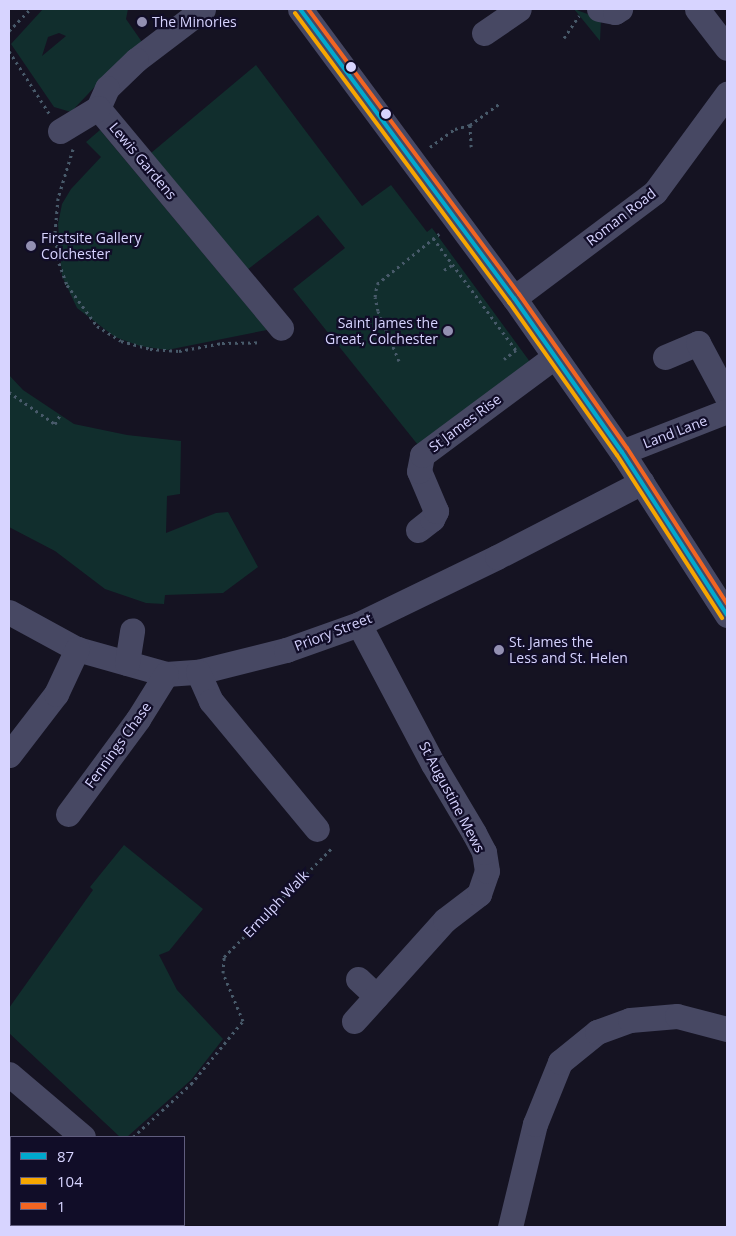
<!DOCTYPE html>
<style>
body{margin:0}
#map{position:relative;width:736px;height:1236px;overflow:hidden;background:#151322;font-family:"Open Sans",sans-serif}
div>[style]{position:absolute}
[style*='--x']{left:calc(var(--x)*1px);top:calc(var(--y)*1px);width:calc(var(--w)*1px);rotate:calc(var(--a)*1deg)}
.green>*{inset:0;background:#112e2d}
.path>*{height:3px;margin-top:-1.5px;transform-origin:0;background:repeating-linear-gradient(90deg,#485a6a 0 2.5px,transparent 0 6.5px)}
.minor>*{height:25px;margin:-12.5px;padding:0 12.5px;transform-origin:12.5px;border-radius:12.5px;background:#474863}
.bus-1>*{height:4px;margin:-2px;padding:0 2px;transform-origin:2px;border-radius:2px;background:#00a9ce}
.bus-2>*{height:4px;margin:-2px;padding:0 2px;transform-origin:2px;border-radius:2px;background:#f7a600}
.bus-3>*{height:4px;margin:-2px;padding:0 2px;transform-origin:2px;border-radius:2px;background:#f26522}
.dots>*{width:14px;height:14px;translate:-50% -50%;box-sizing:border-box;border:2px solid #110d28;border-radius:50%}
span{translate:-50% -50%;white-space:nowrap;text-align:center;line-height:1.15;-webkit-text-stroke:4.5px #110d28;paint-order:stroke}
.poi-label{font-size:14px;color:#d7d4ff}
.left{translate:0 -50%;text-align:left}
.right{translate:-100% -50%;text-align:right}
.street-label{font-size:14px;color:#d7d4ff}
.frame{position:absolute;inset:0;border:10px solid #d7d4ff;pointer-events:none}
.legend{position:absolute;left:10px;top:1136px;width:175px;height:90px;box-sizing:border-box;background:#110d28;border:1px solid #605d7e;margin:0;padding:6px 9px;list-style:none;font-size:15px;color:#d7d4ff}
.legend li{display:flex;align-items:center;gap:10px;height:25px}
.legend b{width:25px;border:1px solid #605d7e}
</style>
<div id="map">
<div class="green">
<i style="clip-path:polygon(evenodd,43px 9px,128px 9px,126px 19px,142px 42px,122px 58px,71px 112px,54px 107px,11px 44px,43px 9px,59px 33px,66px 36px,42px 56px,48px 37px,59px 33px)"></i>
<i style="clip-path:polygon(574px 9px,601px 19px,600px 41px)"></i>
<i style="clip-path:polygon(256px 65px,362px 206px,391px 185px,427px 232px,432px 228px,533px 366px,422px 450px,293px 289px,345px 248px,318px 215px,247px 270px,151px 153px)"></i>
<i style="clip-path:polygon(100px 130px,267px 330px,167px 350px,140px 346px,115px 337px,77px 308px,62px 276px,58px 224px,62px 204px,71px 189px,101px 157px,86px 142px)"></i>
<i style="clip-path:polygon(9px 375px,23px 390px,74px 424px,127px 435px,181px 441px,180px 494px,167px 496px,166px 533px,216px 513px,228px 512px,258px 567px,223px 593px,165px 595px,164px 604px,146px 603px,105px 589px,55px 551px,9px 527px)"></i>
<i style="clip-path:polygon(124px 845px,203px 909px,169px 951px,159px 955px,177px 990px,223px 1039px,191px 1080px,127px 1137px,120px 1137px,9px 1033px,9px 1008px,93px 890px,90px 887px)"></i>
</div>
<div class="path">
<i style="--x:9;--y:31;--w:30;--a:-46"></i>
<i style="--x:564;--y:38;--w:27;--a:-56"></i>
<i style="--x:9;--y:51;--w:74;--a:57.2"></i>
<i style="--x:470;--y:125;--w:22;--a:87"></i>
<i style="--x:430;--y:147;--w:31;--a:-36"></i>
<i style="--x:455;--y:129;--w:16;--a:-15"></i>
<i style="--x:470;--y:125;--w:37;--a:-36"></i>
<i style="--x:73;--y:149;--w:51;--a:107"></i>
<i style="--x:58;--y:198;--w:34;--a:95"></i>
<i style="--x:55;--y:232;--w:31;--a:83"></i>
<i style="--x:59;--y:263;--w:23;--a:70"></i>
<i style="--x:67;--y:285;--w:51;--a:53.8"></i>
<i style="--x:97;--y:326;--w:28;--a:32"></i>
<i style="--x:121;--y:341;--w:30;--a:15"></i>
<i style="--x:150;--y:349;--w:29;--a:4"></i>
<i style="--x:179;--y:351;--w:44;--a:-10.5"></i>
<i style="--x:222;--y:343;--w:39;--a:-1"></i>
<i style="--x:433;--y:238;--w:139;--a:53.5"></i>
<i style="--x:516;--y:350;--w:15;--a:143"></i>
<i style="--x:444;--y:270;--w:9;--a:-32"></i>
<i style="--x:399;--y:361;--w:54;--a:-112.8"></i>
<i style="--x:378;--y:311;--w:14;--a:-102"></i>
<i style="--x:375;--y:297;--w:13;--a:-81"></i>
<i style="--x:377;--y:284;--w:80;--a:-38.9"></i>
<i style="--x:9;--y:392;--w:56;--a:34.8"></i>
<i style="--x:55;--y:424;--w:10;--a:-61"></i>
<i style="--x:133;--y:1137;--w:79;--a:-42.4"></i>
<i style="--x:191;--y:1084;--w:82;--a:-50.5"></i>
<i style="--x:243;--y:1021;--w:52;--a:-112.6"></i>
<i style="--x:223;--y:973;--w:16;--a:-86"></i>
<i style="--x:224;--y:957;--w:153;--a:-45.3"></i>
<i style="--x:21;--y:1227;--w:5;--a:-22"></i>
</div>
<div class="minor">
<i style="--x:203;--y:9;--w:84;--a:142.7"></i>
<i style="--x:136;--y:60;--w:40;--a:136"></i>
<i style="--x:107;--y:88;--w:22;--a:114"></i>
<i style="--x:98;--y:108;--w:286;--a:50.2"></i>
<i style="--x:300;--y:9;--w:360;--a:53.5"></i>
<i style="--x:514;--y:298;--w:188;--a:55"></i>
<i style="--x:622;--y:452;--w:194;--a:57.2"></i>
<i style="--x:599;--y:9;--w:16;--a:11"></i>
<i style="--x:615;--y:12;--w:6;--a:-31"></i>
<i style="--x:697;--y:9;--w:49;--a:52.4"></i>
<i style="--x:484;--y:33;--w:42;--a:-34.4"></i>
<i style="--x:60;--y:131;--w:44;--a:-31.2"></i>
<i style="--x:514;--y:298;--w:176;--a:-36.9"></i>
<i style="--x:655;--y:192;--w:122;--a:-53.7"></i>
<i style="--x:665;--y:357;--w:36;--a:-23"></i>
<i style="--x:698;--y:343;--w:61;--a:61.8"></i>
<i style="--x:622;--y:452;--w:113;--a:-21.3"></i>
<i style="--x:418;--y:530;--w:18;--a:-38"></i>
<i style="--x:432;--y:519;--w:9;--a:-63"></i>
<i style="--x:436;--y:511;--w:43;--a:-113"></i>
<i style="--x:419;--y:471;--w:16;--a:-79"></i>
<i style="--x:422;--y:455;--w:164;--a:-36.6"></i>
<i style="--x:9;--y:612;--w:77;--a:28.6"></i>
<i style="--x:77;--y:649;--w:92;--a:15.7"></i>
<i style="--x:166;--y:674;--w:32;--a:-4"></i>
<i style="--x:198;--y:672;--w:91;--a:-14"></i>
<i style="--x:286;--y:650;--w:77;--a:-19.6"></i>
<i style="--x:359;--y:624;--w:153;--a:-25.9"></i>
<i style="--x:497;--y:557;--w:163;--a:-27.3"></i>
<i style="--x:127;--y:663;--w:33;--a:-81"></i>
<i style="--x:198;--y:672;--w:32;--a:66"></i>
<i style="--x:211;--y:701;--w:166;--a:50.4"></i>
<i style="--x:9;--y:755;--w:77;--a:-52.4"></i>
<i style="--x:56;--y:694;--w:50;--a:-65"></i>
<i style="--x:68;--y:814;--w:118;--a:-53.6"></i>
<i style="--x:138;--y:719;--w:53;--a:-58.1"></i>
<i style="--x:358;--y:979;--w:25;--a:43"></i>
<i style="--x:354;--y:1021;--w:136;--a:-48"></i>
<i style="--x:445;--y:920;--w:43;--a:-37.4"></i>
<i style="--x:479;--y:894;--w:24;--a:-71"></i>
<i style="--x:487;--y:871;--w:19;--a:-99"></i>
<i style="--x:484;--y:852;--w:21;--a:-118"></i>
<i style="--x:474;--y:833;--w:80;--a:-120.7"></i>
<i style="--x:433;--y:764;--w:158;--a:-117.9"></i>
<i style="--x:9;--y:1074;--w:97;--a:40.4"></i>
<i style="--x:164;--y:1225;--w:3;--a:45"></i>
<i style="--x:510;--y:1227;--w:106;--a:-76.4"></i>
<i style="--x:535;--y:1124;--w:67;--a:-68"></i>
<i style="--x:560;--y:1062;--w:48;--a:-39"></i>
<i style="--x:597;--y:1032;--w:35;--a:-20"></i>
<i style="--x:630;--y:1020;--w:47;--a:-4.9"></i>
<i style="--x:677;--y:1016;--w:52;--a:14.6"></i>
</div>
<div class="bus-1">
<i style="--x:300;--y:9;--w:360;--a:53.5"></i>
<i style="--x:514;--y:298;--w:188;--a:55"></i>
<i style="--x:622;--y:452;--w:194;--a:57.2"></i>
</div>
<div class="bus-2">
<i style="--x:295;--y:13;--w:360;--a:53.5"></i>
<i style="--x:509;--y:302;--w:187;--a:54.8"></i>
<i style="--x:617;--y:455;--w:194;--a:57.2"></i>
</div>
<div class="bus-3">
<i style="--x:308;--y:9;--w:355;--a:53.5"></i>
<i style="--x:519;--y:294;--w:188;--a:55"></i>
<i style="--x:627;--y:448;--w:185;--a:57.3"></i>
</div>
<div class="dots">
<i style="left:142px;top:22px;background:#9390b2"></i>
<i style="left:351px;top:67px;background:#d7d4ff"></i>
<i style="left:386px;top:114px;background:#d7d4ff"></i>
<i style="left:31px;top:246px;background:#9390b2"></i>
<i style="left:448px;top:331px;background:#9390b2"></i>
<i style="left:499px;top:650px;background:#9390b2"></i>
</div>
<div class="poi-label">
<span class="left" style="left:152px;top:22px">The Minories</span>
<span class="left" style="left:41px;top:246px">Firstsite Gallery<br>Colchester</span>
<span class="right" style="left:438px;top:331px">Saint James the<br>Great, Colchester</span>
<span class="left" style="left:509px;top:650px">St. James the<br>Less and St. Helen</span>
</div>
<div class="street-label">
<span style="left:143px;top:161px;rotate:50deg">Lewis Gardens</span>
<span style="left:621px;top:217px;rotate:-38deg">Roman Road</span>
<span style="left:465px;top:423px;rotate:-37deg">St James Rise</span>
<span style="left:675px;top:432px;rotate:-21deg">Land Lane</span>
<span style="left:333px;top:632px;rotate:-21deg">Priory Street</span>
<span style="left:118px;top:745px;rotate:-54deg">Fennings Chase</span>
<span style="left:452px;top:797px;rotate:62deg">St Augustine Mews</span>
<span style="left:276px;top:904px;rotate:-46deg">Ernulph Walk</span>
</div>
<div class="frame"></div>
<ul class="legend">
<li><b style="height:6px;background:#00a9ce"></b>87</li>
<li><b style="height:6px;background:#f7a600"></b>104</li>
<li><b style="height:6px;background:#f26522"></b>1</li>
</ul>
</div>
